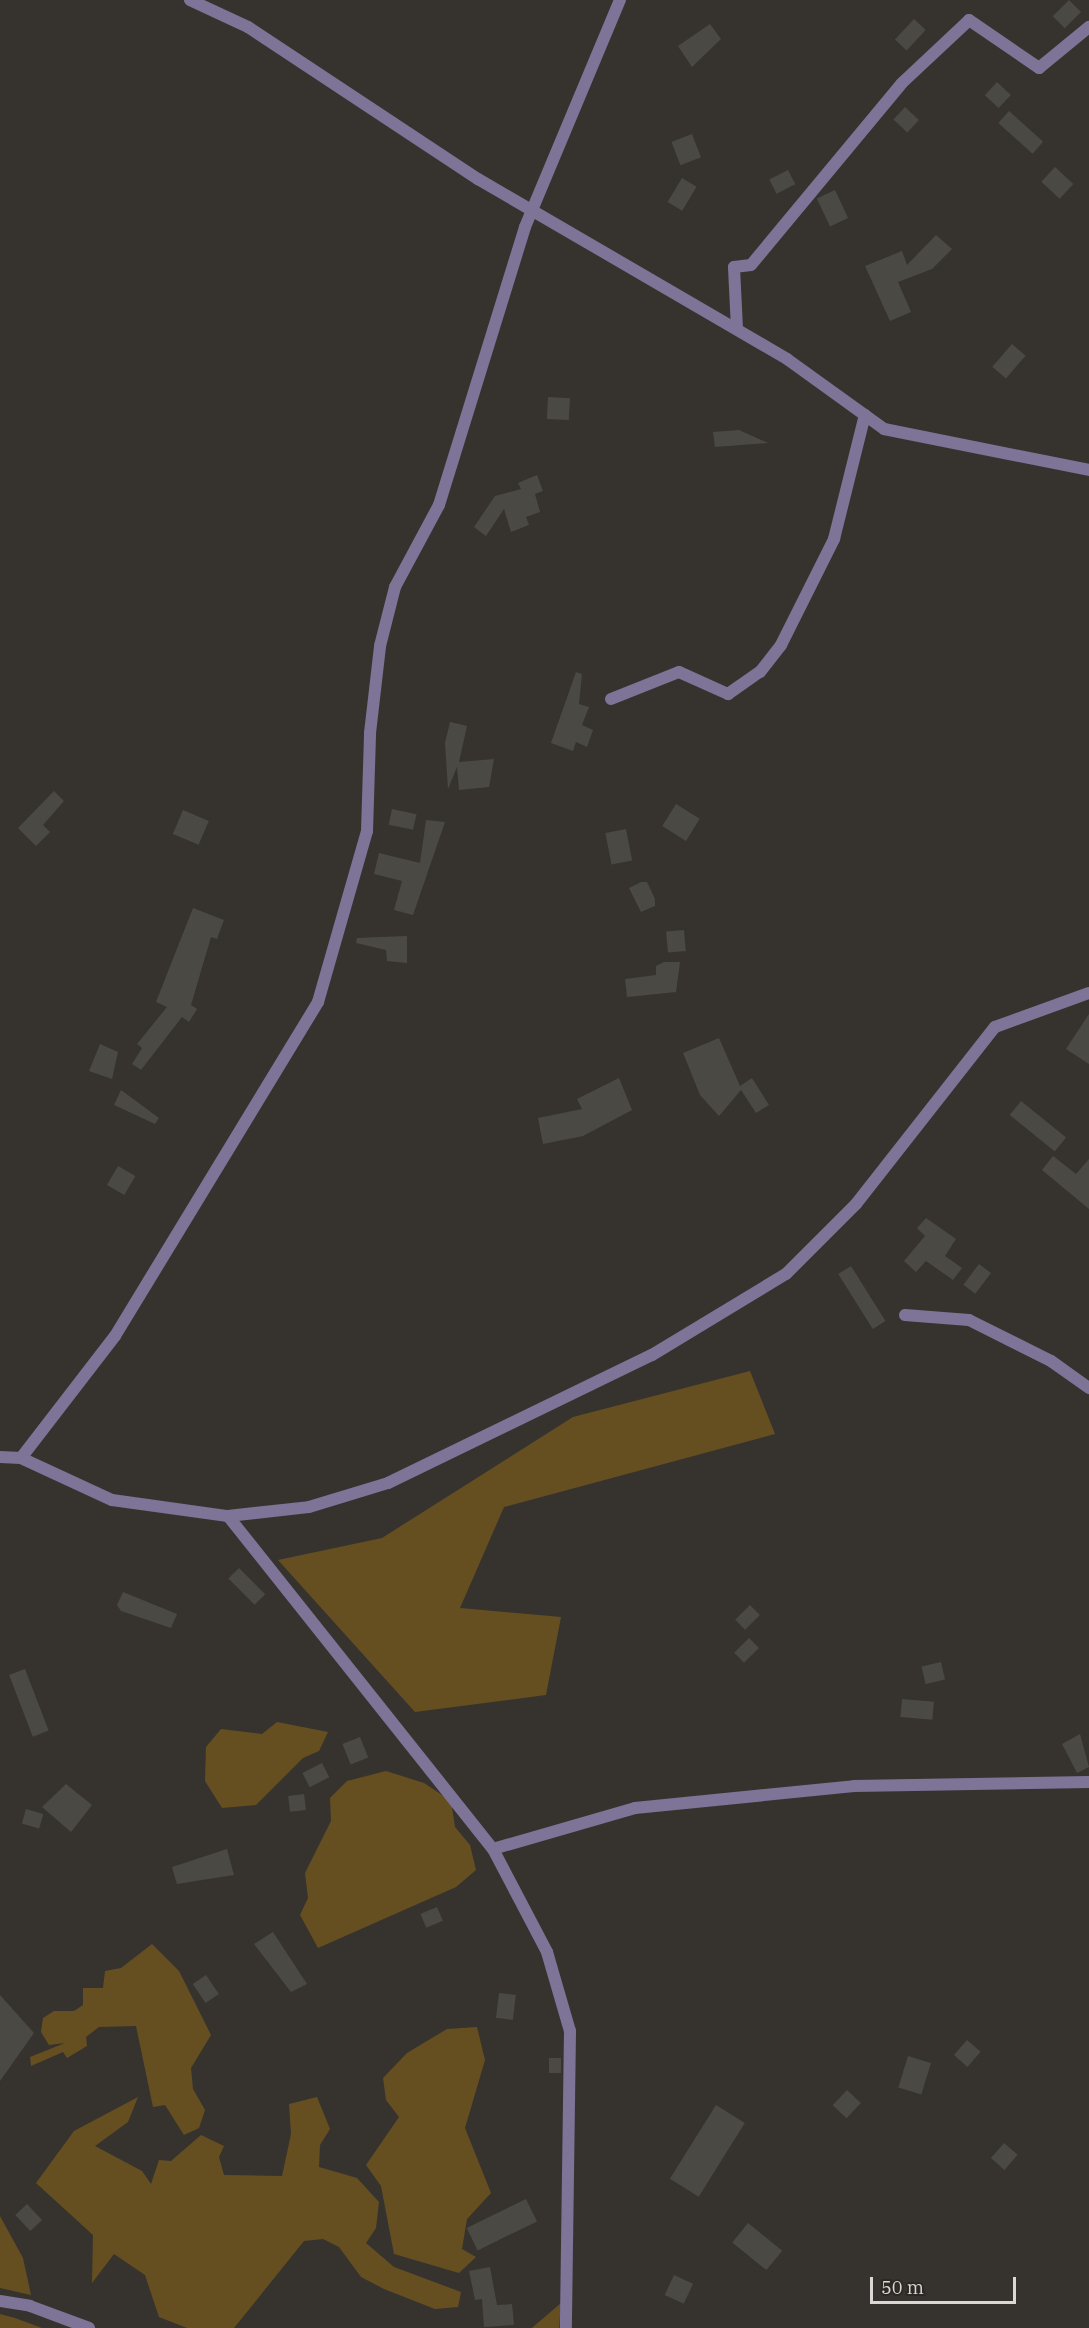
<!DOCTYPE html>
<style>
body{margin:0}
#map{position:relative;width:1089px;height:2328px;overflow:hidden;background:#36332f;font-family:"IBM Plex Serif",serif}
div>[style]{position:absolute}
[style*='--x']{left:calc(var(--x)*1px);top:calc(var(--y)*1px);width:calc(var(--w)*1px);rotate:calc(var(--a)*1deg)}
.green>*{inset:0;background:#654f21}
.building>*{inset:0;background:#4b4944;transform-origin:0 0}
.minor>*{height:12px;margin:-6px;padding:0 6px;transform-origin:6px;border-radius:6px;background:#7e7498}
span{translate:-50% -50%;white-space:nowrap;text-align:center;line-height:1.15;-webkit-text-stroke:5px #2c2925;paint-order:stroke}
.scale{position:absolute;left:870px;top:2277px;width:146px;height:27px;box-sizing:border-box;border:3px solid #dad8d5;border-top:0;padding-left:8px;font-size:18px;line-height:21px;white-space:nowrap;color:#dad8d5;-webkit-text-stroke:4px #2c2925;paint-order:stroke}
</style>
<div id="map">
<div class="green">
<i style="clip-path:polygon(750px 1371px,775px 1434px,504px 1507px,460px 1608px,561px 1617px,546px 1695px,415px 1712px,278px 1560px,382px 1538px,573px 1417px)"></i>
<i style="clip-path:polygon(277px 1722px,328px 1732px,319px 1751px,303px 1758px,256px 1805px,222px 1808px,205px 1781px,206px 1747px,221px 1729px,262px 1734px)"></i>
<i style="clip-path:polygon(386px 1771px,424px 1783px,451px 1801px,455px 1827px,470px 1845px,476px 1870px,456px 1887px,318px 1948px,300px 1915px,308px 1898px,305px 1873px,331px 1821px,330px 1798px,347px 1781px)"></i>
<i style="clip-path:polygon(152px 1944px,179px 1971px,211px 2035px,191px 2068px,193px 2089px,205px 2110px,199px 2128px,184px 2135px,165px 2105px,153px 2107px,136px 2026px,99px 2027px,86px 2037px,87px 2046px,67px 2058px,63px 2052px,31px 2066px,30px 2057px,65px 2043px,49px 2045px,41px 2032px,43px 2018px,54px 2011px,74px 2011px,83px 2005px,83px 1988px,103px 1988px,105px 1971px,121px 1968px)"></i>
<i style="clip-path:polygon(477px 2027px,485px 2060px,465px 2128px,491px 2193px,467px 2219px,462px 2249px,476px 2257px,459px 2273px,394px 2254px,381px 2186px,366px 2165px,399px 2117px,386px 2100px,383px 2078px,407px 2053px,447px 2029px)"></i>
<i style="clip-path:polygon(138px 2097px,128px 2122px,95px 2146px,142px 2171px,151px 2184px,159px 2160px,171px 2161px,201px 2135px,224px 2146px,219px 2157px,224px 2175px,282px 2176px,291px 2134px,289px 2104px,317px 2097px,330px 2129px,320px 2145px,319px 2167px,357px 2178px,379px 2202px,376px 2228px,366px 2243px,394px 2267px,461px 2292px,458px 2307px,435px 2309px,384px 2289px,361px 2277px,339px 2247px,323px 2239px,304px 2241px,234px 2328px,187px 2328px,159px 2317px,145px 2275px,114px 2254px,92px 2283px,93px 2235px,36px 2183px,74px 2131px)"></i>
<i style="clip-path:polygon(0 2216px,23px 2258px,31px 2295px,0 2288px)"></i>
<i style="clip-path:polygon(561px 2303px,559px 2328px,532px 2328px,533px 2327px)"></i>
<i style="clip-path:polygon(0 2314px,15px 2318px,42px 2328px,0 2328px)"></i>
</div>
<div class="building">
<i style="left:1069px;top:0;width:17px;height:23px;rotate:45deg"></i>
<i style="left:914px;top:19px;width:16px;height:28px;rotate:43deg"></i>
<i style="clip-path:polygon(710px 24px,721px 39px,692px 67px,678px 46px)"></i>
<i style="left:997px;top:82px;width:19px;height:18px;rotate:43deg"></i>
<i style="left:905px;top:107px;width:19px;height:17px;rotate:43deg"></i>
<i style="left:1009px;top:111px;width:46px;height:16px;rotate:42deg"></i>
<i style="left:692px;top:134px;width:25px;height:22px;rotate:69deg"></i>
<i style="left:1055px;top:167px;width:25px;height:20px;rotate:43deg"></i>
<i style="left:788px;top:170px;width:16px;height:21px;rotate:63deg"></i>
<i style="left:682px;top:178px;width:17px;height:28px;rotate:31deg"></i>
<i style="left:835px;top:190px;width:31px;height:20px;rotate:65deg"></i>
<i style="clip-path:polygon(936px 235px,952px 249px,932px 269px,898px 282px,911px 312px,890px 321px,865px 266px,902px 251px,907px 265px)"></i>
<i style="left:1012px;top:344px;width:18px;height:30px;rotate:41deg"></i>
<i style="left:548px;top:397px;width:22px;height:22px;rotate:3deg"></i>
<i style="clip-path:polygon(739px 430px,768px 443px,715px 447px,713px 432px)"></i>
<i style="clip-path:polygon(537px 475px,543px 491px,535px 494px,540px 512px,526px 517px,529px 525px,511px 532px,504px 509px,486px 536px,474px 527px,495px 496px,521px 489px,518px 483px)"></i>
<i style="clip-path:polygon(576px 672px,582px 674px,579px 704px,589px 707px,582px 725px,593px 730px,587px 747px,576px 742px,573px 751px,551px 743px)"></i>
<i style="clip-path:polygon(450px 722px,467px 726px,459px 762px,494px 759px,489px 787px,459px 790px,457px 767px,448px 789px,445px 743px)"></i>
<i style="clip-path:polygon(54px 791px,64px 801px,43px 825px,50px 832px,36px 846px,18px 828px)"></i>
<i style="left:676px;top:804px;width:28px;height:26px;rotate:32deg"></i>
<i style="left:392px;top:809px;width:25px;height:16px;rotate:12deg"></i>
<i style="left:183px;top:810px;width:28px;height:26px;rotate:23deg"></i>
<i style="clip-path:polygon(426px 820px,445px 822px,413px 915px,394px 910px,402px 881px,374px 874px,379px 853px,420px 863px)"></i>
<i style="left:626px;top:829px;width:32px;height:21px;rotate:79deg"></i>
<i style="clip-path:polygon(641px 882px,647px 882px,655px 899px,655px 906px,641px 912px,629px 888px)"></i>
<i style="clip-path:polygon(193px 908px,224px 920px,217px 939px,211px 937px,191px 1005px,197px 1009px,189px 1022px,182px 1017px,141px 1070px,132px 1064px,142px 1048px,137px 1044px,167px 1007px,156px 1002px)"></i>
<i style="left:684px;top:930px;width:21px;height:18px;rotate:85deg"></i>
<i style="clip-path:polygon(407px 936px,407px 963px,387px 961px,386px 950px,356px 943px,357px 938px)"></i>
<i style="clip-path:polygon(664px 962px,680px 962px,676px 992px,627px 997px,625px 979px,656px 975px,656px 966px)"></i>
<i style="clip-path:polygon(1089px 1014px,1089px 1064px,1066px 1049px)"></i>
<i style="clip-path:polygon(719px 1038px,740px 1086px,752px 1078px,769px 1105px,756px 1113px,741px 1090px,719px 1116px,700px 1095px,683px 1053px)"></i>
<i style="clip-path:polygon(100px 1044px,118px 1052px,112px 1079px,89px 1071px)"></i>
<i style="clip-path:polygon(619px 1078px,632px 1110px,583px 1136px,543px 1144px,538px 1118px,582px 1109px,577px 1099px)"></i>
<i style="clip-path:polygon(121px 1090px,159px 1118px,155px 1124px,114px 1105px)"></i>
<i style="left:1021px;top:1101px;width:58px;height:18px;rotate:39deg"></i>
<i style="clip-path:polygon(1053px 1156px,1076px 1174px,1089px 1159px,1089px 1209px,1042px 1170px)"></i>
<i style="left:118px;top:1166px;width:20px;height:22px;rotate:30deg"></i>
<i style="clip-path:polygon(926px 1218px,956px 1239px,945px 1256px,962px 1268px,953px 1280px,926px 1261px,916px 1272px,904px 1261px,925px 1236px,917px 1228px)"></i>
<i style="left:979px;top:1264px;width:15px;height:26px;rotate:37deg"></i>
<i style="left:851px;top:1266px;width:65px;height:15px;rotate:58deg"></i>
<i style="left:239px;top:1568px;width:37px;height:15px;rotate:45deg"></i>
<i style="clip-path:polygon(123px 1592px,177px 1614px,171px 1628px,121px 1611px,117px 1605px)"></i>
<i style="left:750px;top:1605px;width:14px;height:21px;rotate:45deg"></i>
<i style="left:749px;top:1638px;width:14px;height:21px;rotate:45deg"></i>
<i style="left:941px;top:1662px;width:18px;height:20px;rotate:77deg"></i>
<i style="left:25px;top:1669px;width:66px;height:17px;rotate:69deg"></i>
<i style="left:902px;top:1699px;width:32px;height:18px;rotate:5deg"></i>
<i style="clip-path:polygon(1080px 1734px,1089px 1767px,1077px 1773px,1062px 1744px)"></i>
<i style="left:360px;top:1737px;width:22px;height:19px;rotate:68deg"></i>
<i style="left:322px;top:1763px;width:16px;height:22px;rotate:63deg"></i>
<i style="clip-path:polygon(66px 1784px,92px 1805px,71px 1832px,42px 1807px)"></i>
<i style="left:304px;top:1794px;width:16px;height:16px;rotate:83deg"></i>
<i style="left:26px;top:1809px;width:18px;height:15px;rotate:16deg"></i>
<i style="clip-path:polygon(227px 1849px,234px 1875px,177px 1884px,172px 1867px)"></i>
<i style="left:437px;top:1907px;width:15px;height:18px;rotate:67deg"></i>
<i style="clip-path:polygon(273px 1932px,307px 1984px,291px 1992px,254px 1944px)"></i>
<i style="left:206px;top:1975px;width:23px;height:16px;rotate:56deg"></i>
<i style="left:499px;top:1993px;width:17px;height:25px;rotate:7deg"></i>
<i style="clip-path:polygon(0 1995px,34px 2033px,0 2081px)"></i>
<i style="left:967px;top:2040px;width:18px;height:20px;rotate:41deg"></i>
<i style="left:908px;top:2056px;width:24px;height:33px;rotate:17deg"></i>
<i style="left:549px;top:2058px;width:12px;height:15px"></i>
<i style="left:847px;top:2090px;width:19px;height:21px;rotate:43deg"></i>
<i style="left:716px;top:2105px;width:34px;height:87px;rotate:32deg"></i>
<i style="left:1004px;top:2143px;width:18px;height:20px;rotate:41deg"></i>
<i style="left:526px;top:2199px;width:25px;height:66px;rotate:64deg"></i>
<i style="left:27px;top:2204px;width:22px;height:16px;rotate:47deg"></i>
<i style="left:748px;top:2223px;width:44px;height:25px;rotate:39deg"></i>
<i style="clip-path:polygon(490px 2267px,497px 2305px,512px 2304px,514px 2325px,484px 2327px,482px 2299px,475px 2300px,469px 2271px)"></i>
<i style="left:674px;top:2275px;width:21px;height:22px;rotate:25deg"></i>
</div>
<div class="minor">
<i style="--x:190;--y:0;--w:64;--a:25"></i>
<i style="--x:248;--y:27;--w:276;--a:33.5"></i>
<i style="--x:478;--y:179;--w:358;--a:30.2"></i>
<i style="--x:787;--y:359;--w:120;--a:35.8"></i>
<i style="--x:884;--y:429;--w:209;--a:11.3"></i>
<i style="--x:737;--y:329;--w:62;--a:-92.8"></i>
<i style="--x:734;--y:267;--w:17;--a:-7"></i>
<i style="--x:751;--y:265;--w:236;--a:-50.3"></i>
<i style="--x:902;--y:83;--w:92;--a:-43.2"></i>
<i style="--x:969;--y:20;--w:85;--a:34.4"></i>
<i style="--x:1039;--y:68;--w:65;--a:-39.4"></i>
<i style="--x:611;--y:699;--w:73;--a:-21.7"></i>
<i style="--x:679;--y:672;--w:54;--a:24.2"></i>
<i style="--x:728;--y:694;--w:39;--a:-35"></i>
<i style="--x:760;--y:672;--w:34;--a:-52"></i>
<i style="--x:781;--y:645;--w:119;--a:-63.4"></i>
<i style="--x:834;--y:539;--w:128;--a:-76"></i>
<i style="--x:905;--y:1315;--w:64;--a:4.5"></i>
<i style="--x:969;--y:1320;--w:92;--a:26.6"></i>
<i style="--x:1051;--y:1361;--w:47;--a:35.4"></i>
<i style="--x:0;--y:1457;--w:21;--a:3"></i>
<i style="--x:21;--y:1458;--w:100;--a:24.8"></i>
<i style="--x:112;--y:1500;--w:117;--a:7.9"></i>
<i style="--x:228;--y:1516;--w:81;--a:-6.3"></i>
<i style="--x:309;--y:1507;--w:83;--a:-16.9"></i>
<i style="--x:388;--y:1483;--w:293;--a:-25.9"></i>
<i style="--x:652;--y:1355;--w:157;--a:-31.2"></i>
<i style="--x:786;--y:1274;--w:99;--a:-45"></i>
<i style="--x:856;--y:1204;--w:225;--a:-51.9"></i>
<i style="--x:995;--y:1027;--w:100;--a:-19.9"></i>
<i style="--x:21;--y:1458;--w:154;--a:-52.4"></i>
<i style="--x:115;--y:1336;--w:391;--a:-58.7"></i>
<i style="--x:318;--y:1002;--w:178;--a:-74"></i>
<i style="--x:367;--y:831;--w:98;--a:-88.2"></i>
<i style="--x:370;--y:733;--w:88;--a:-83.4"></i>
<i style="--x:380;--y:646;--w:61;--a:-75.7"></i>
<i style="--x:395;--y:587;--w:93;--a:-61.8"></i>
<i style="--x:439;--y:505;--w:291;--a:-72.8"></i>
<i style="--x:525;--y:227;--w:246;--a:-67.3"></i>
<i style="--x:228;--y:1516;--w:426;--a:51.5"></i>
<i style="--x:493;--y:1849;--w:116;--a:62.3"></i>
<i style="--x:547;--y:1952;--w:82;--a:73.8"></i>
<i style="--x:570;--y:2031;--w:297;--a:90.8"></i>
<i style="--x:493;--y:1849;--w:148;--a:-16.1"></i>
<i style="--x:635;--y:1808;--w:220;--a:-5.7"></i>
<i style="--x:854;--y:1786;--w:235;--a:-1"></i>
<i style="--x:0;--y:2301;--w:30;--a:9"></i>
<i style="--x:30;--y:2306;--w:63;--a:20.4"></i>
</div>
<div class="scale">50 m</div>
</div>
